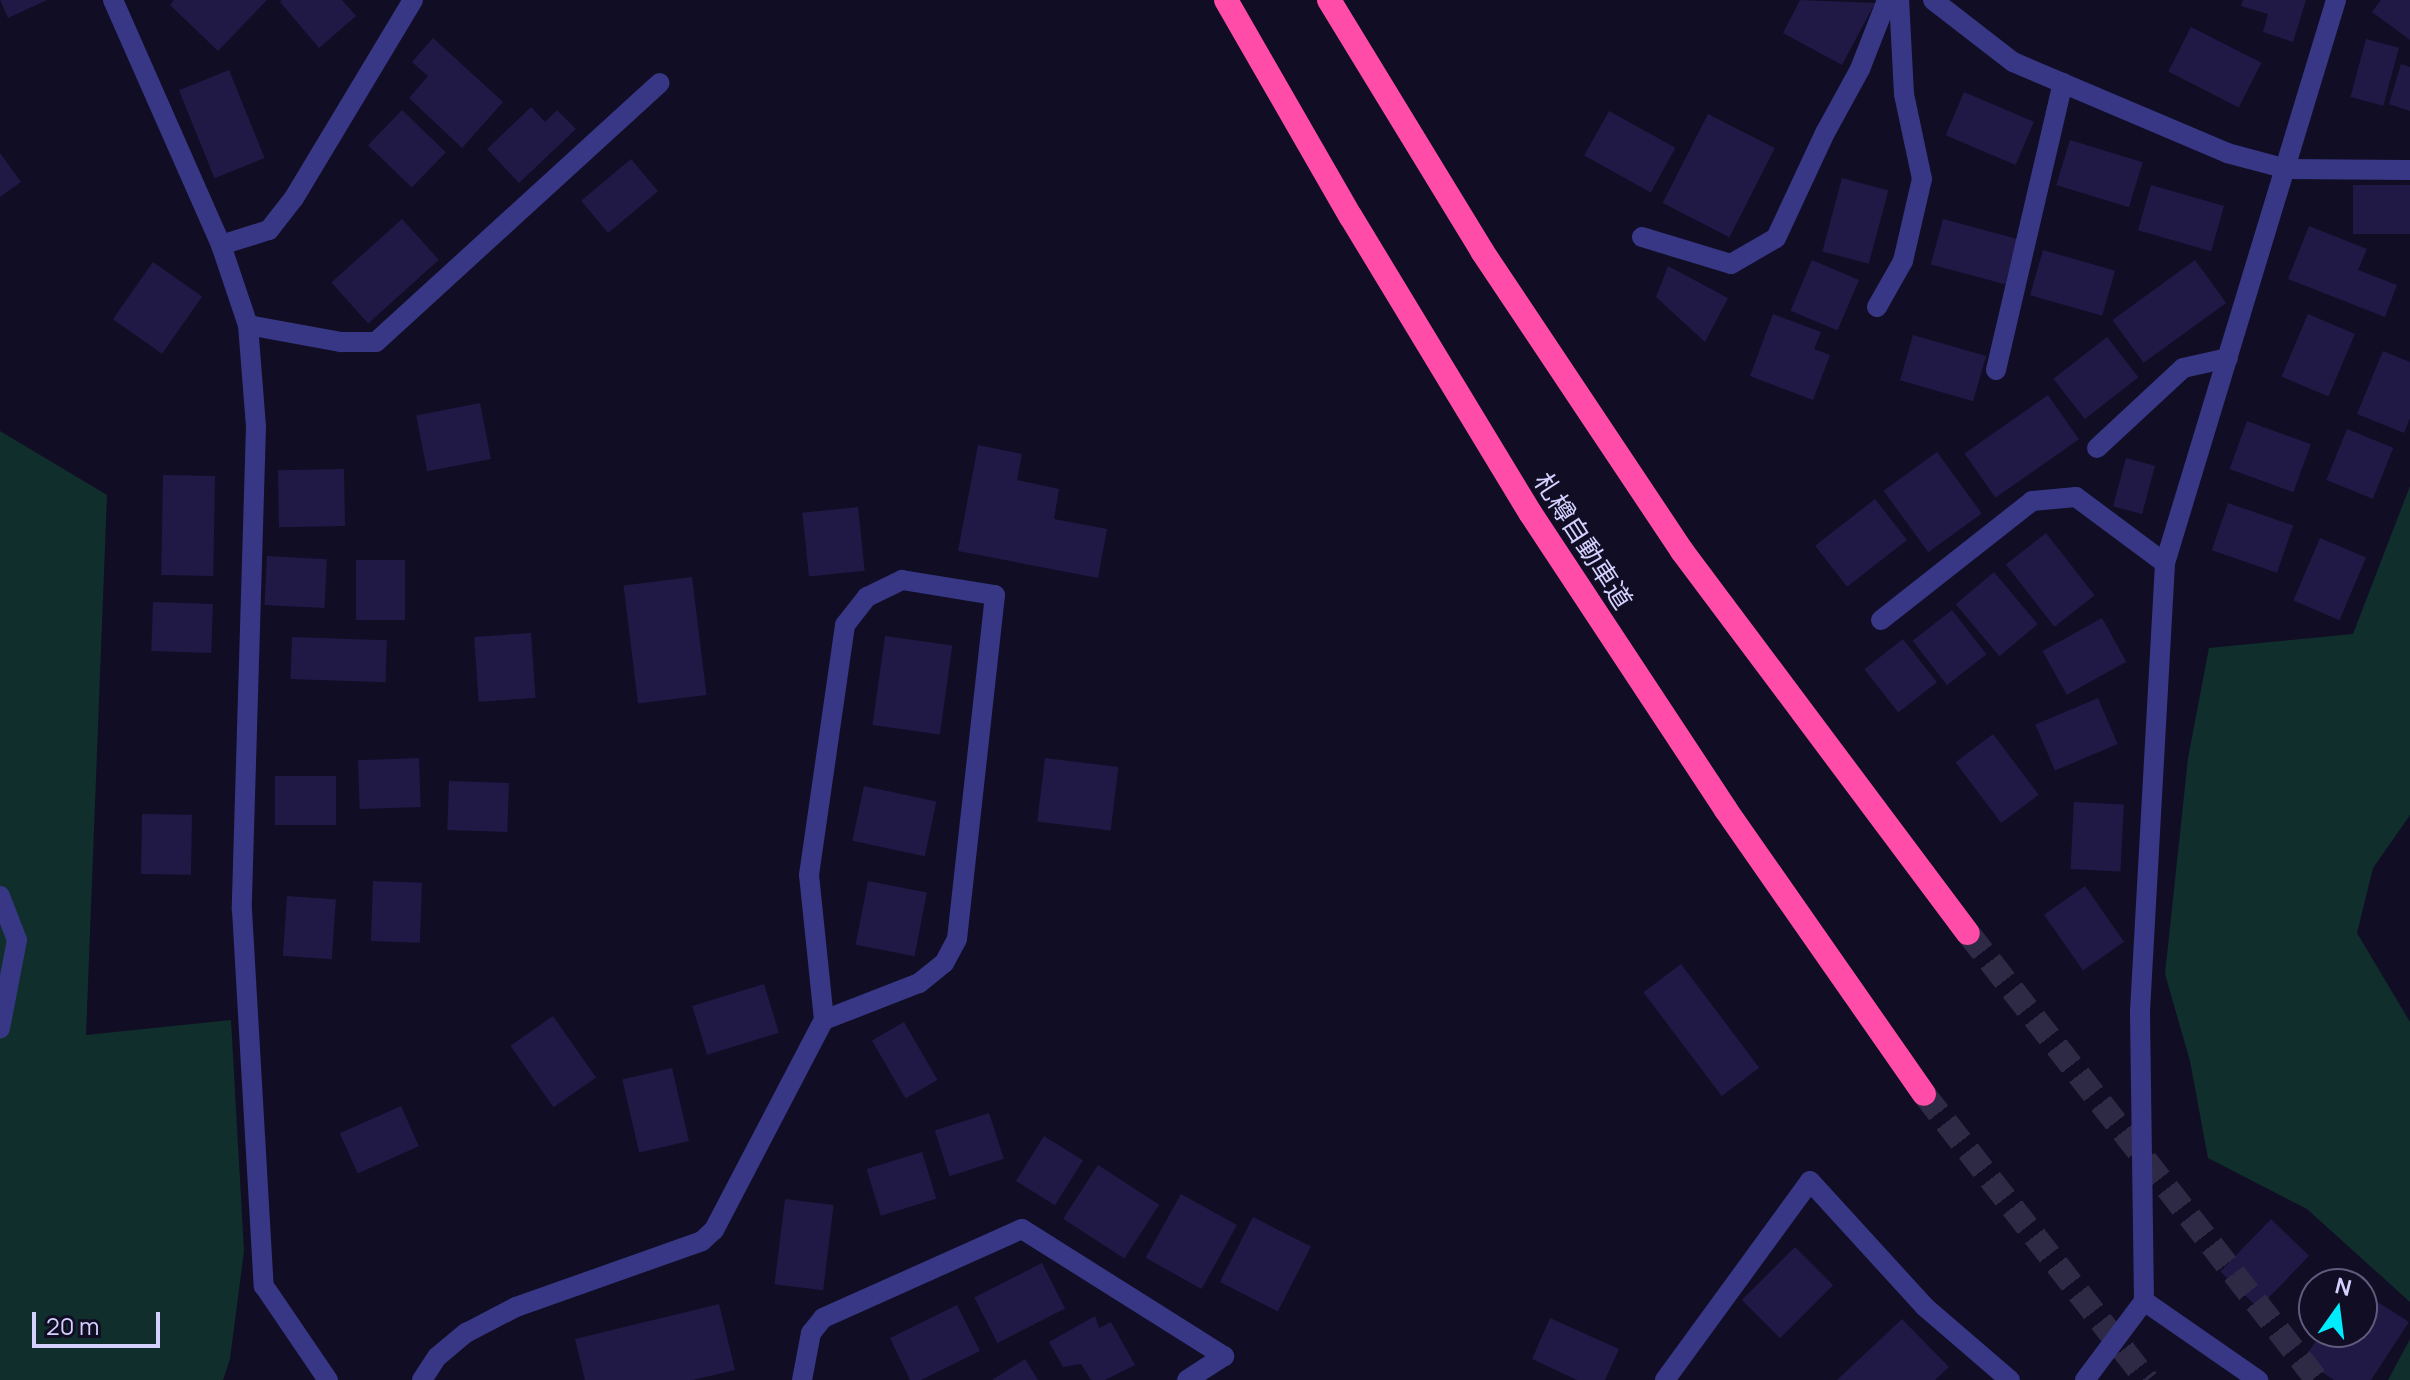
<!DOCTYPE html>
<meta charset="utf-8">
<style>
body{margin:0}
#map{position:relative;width:2410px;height:1380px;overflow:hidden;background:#110d24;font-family:Manrope,"Noto Sans JP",sans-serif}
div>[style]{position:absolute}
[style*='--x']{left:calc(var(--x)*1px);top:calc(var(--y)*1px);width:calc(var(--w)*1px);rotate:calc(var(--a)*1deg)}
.green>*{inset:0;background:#102f2c}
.building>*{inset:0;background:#201946;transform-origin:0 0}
.highway-tunnel>*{height:24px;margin-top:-12px;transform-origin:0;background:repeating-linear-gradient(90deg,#2e2a45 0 24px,transparent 0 36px)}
.minor>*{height:20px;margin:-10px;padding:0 10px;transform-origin:10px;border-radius:10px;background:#373785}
.highway>*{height:24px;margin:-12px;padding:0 12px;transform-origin:12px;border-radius:12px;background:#ff4ca8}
span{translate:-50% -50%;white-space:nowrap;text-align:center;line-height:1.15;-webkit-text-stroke:7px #110d24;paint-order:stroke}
.street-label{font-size:26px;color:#d4d1ff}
.north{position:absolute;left:2298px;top:1268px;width:80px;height:80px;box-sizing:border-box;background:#110d24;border:2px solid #5f5b7c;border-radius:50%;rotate:14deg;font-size:22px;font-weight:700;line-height:32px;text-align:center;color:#d4d1ff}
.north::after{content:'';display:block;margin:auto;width:28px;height:36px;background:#00ecfc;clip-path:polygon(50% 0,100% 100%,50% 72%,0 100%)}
.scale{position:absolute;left:32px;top:1312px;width:128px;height:36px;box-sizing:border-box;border:4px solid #d4d1ff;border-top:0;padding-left:10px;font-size:24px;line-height:28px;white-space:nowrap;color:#d4d1ff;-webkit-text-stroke:6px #110d24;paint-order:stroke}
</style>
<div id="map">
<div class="green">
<i style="clip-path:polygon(0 431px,107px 495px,86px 1035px,231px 1020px,244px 1251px,230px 1359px,223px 1380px,0 1380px)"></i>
<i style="clip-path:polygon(2410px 486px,2410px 815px,2373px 868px,2357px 933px,2410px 1022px,2410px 1302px,2307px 1209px,2208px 1158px,2190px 1061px,2165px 974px,2188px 758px,2209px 648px,2353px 634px)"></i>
<i style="clip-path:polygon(2410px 1339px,2410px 1380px,2388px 1380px)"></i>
</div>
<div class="building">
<i style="clip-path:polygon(0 0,47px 0,8px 18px)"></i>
<i style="clip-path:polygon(174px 0,267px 0,218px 51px,170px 5px)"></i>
<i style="clip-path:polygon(282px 0,342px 0,356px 16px,319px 48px,280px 2px)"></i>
<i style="clip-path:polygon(1800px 0,1875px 3px,1842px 65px,1783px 33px)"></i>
<i style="clip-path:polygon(2243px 0,2306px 0,2293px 42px,2263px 32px,2268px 14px,2241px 6px)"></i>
<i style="clip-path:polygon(2381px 0,2410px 0,2410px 40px,2372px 12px)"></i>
<i style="left:2191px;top:27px;width:79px;height:50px;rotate:27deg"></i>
<i style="clip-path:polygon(433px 38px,503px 102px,462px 148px,409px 98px,428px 76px,412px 62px)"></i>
<i style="left:2366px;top:39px;width:34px;height:60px;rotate:15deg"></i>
<i style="clip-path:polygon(2401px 64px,2410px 67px,2410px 111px,2389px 104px)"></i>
<i style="left:229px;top:70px;width:95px;height:54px;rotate:68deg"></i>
<i style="left:1964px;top:92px;width:76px;height:47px;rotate:23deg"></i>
<i style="clip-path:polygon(531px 107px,545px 122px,557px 110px,576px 129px,519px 183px,487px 149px)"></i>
<i style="left:402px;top:110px;width:61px;height:49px;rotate:44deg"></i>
<i style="left:1609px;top:111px;width:76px;height:51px;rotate:29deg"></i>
<i style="left:1708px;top:114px;width:75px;height:100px;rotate:27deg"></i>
<i style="left:2070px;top:140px;width:76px;height:47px;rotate:17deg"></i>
<i style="clip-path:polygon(0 153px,21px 182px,0 197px)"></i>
<i style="left:631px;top:159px;width:42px;height:65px;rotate:50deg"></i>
<i style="left:1842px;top:178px;width:48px;height:76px;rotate:15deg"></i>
<i style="left:2151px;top:185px;width:76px;height:47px;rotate:16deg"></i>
<i style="left:2410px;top:185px;width:49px;height:57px;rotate:90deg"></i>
<i style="left:402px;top:219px;width:55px;height:95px;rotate:48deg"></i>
<i style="left:1943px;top:219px;width:77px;height:47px;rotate:15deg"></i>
<i style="clip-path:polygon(2309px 226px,2367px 249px,2358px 270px,2397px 285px,2385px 317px,2288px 279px)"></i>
<i style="left:2043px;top:250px;width:75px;height:47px;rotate:16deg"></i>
<i style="left:1812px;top:260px;width:51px;height:55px;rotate:23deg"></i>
<i style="left:2195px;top:260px;width:53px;height:102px;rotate:54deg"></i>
<i style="left:153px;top:262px;width:60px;height:70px;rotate:35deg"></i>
<i style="clip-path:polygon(1668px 266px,1728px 298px,1705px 342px,1656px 297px)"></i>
<i style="clip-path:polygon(1773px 314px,1821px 332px,1814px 349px,1830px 355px,1813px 400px,1750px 376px)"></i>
<i style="left:2308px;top:314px;width:51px;height:68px;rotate:23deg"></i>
<i style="left:1913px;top:335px;width:76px;height:47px;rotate:16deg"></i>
<i style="left:2107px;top:337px;width:51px;height:68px;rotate:52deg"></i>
<i style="clip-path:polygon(2383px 351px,2410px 362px,2410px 418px,2404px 433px,2357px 414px)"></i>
<i style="left:2048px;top:395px;width:54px;height:102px;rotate:55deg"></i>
<i style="left:480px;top:403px;width:57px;height:65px;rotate:79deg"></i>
<i style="left:2247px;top:421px;width:68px;height:51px;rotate:20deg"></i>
<i style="left:2347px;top:429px;width:50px;height:55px;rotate:22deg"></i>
<i style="clip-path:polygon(978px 445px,1022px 454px,1017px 480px,1059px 489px,1054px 519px,1107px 529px,1098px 578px,958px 551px)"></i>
<i style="left:1937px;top:452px;width:76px;height:66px;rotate:54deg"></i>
<i style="left:2126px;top:458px;width:30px;height:50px;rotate:15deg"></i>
<i style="left:344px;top:469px;width:57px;height:66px;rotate:89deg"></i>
<i style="left:163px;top:475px;width:52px;height:100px;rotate:1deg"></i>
<i style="left:1875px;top:499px;width:52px;height:76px;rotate:52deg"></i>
<i style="left:2228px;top:503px;width:69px;height:50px;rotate:19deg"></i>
<i style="left:858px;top:507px;width:64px;height:56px;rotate:84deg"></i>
<i style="left:2046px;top:533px;width:79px;height:51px;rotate:52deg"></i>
<i style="left:2320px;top:538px;width:50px;height:68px;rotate:23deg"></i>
<i style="left:267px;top:556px;width:60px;height:49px;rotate:3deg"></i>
<i style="left:356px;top:560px;width:49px;height:60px"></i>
<i style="left:1994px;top:572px;width:68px;height:50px;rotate:50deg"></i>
<i style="left:692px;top:577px;width:119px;height:69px;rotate:83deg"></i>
<i style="left:153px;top:602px;width:60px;height:49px;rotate:2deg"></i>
<i style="left:1952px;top:610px;width:56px;height:50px;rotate:52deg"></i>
<i style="left:2102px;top:618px;width:50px;height:68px;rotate:61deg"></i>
<i style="left:531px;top:633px;width:65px;height:57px;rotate:86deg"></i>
<i style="left:885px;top:636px;width:68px;height:90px;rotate:8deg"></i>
<i style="left:292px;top:637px;width:95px;height:42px;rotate:2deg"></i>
<i style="left:1903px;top:639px;width:55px;height:49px;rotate:52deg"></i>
<i style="left:2098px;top:698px;width:50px;height:68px;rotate:67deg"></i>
<i style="left:1993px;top:734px;width:76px;height:47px;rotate:53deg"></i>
<i style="left:419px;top:758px;width:49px;height:61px;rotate:88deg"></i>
<i style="left:1045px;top:758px;width:74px;height:64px;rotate:7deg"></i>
<i style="left:275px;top:776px;width:61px;height:49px"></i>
<i style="left:449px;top:781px;width:60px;height:49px;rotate:2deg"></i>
<i style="left:864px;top:786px;width:74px;height:56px;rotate:12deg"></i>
<i style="left:2074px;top:802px;width:50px;height:67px;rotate:3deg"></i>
<i style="left:142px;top:814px;width:50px;height:60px;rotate:1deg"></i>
<i style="left:373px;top:881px;width:49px;height:60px;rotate:2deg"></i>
<i style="left:868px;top:881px;width:60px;height:65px;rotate:11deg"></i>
<i style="left:2085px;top:886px;width:68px;height:50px;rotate:55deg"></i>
<i style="left:287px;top:896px;width:49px;height:60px;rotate:4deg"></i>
<i style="left:1681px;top:964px;width:130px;height:47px;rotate:53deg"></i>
<i style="left:764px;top:984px;width:51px;height:75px;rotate:73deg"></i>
<i style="left:553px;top:1016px;width:75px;height:52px;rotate:55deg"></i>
<i style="left:904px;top:1022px;width:67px;height:37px;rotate:60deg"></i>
<i style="left:672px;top:1068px;width:75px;height:51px;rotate:77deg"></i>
<i style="left:401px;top:1106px;width:44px;height:67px;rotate:66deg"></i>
<i style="left:989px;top:1113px;width:48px;height:57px;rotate:72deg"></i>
<i style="left:1044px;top:1136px;width:46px;height:53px;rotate:32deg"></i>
<i style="left:922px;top:1152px;width:49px;height:58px;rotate:73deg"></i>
<i style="left:1098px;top:1165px;width:73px;height:64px;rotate:33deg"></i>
<i style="left:1181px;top:1194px;width:64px;height:73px;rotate:29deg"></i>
<i style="left:785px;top:1199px;width:49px;height:86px;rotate:7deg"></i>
<i style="left:1253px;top:1217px;width:65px;height:73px;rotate:27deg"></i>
<i style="left:2271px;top:1219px;width:53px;height:73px;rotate:44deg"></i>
<i style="left:1795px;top:1247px;width:54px;height:75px;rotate:45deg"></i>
<i style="left:1042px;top:1263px;width:51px;height:76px;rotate:63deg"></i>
<i style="clip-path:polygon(2362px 1292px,2409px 1322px,2371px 1380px,2334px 1380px,2303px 1360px,2322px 1332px,2362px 1332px)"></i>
<i style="clip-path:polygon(719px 1304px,735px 1370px,693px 1380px,585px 1380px,575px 1339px)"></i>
<i style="clip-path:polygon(957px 1305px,980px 1351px,921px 1380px,910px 1380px,890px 1338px)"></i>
<i style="clip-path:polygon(1095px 1316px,1099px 1328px,1111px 1322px,1135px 1365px,1105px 1380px,1091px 1380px,1081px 1364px,1063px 1367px,1049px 1342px)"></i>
<i style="clip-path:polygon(1550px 1318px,1619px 1349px,1605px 1380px,1577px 1380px,1532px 1359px)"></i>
<i style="clip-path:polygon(1902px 1319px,1949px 1367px,1935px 1380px,1837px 1380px)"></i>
<i style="clip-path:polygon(1025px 1359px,1038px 1380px,992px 1380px)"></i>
</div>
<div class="highway-tunnel">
<i style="--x:1968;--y:933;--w:567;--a:52.02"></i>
<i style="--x:1924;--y:1094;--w:363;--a:52.1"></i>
</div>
<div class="minor">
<i style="--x:113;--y:0;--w:268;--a:66.2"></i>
<i style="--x:221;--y:245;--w:84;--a:71.4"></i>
<i style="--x:248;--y:325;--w:101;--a:85.5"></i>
<i style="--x:256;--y:426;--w:484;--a:91.7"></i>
<i style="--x:242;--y:910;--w:377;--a:86.7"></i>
<i style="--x:264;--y:1286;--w:114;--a:55.8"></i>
<i style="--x:1933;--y:0;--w:101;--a:37.8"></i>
<i style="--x:2013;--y:62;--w:233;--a:23"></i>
<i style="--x:2227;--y:153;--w:62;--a:14.9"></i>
<i style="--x:2287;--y:169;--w:123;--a:0.5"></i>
<i style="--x:1642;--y:237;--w:93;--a:16.9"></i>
<i style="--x:1731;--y:264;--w:52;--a:-30"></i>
<i style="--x:1776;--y:238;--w:116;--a:-65"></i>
<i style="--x:1825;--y:133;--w:73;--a:-61.3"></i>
<i style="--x:1860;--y:69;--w:74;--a:-68.6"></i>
<i style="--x:221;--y:245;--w:50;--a:-17.4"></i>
<i style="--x:269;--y:230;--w:41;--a:-52"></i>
<i style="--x:294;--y:198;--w:231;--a:-59"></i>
<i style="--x:1877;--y:307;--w:53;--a:-60.5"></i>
<i style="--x:1903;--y:261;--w:84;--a:-77"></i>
<i style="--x:1922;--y:179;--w:87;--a:-102"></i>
<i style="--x:1904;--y:94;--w:94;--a:-93"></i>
<i style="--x:248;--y:325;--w:95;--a:10.4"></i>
<i style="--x:341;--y:342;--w:35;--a:0"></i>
<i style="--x:376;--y:342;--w:384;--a:-42.4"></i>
<i style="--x:1996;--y:370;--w:295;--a:-76.9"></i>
<i style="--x:2097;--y:448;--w:117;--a:-42.9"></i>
<i style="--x:2183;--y:368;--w:46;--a:-12.5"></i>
<i style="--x:1881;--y:620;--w:192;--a:-38.2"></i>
<i style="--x:2032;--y:501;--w:44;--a:-5.2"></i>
<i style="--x:2076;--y:497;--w:111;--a:36.6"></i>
<i style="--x:0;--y:896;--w:47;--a:68.9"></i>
<i style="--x:17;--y:940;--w:90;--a:100.9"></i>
<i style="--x:2144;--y:1301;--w:139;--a:34.7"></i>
<i style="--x:422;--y:1380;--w:27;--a:-57"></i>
<i style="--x:437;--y:1357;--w:38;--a:-40"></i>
<i style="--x:466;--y:1333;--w:56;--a:-27.5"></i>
<i style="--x:516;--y:1307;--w:197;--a:-19.5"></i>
<i style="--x:702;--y:1241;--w:16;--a:-43"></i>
<i style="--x:714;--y:1230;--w:237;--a:-62.4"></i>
<i style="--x:824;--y:1020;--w:146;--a:-95.9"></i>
<i style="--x:809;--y:875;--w:253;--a:-81.8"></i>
<i style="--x:845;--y:625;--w:36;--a:-52"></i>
<i style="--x:867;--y:597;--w:39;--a:-26"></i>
<i style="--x:902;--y:580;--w:94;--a:9.2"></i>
<i style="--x:995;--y:595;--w:346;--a:96.3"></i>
<i style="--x:957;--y:939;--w:27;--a:118"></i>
<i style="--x:944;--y:963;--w:32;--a:141"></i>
<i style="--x:919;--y:983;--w:102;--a:158.7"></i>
<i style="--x:802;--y:1380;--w:48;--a:-79.2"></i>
<i style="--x:811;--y:1333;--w:19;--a:-51"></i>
<i style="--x:823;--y:1318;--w:218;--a:-24.1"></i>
<i style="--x:1022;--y:1229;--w:239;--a:32.2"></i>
<i style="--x:1224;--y:1356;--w:44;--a:147"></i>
<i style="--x:1665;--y:1380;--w:246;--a:-53.9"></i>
<i style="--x:1810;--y:1181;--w:171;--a:47.6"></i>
<i style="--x:1925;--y:1307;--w:112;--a:40.7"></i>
<i style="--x:2085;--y:1380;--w:99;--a:-53.2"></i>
<i style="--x:2144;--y:1301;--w:290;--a:-90.8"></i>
<i style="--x:2140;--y:1011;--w:449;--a:-86.8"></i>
<i style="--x:2165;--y:563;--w:588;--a:-73.1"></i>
</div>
<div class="highway">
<i style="--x:1226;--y:0;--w:250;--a:60.1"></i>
<i style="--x:1351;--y:217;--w:347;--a:58.8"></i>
<i style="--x:1531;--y:514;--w:354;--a:56.6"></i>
<i style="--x:1726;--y:810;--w:346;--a:55.1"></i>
<i style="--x:1329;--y:0;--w:294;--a:58.6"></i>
<i style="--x:1482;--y:251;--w:361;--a:56.3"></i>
<i style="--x:1682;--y:551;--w:477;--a:53.2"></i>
</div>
<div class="street-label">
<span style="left:1583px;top:541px;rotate:57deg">札樽自動車道</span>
</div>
<div class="north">N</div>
<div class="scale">20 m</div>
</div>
